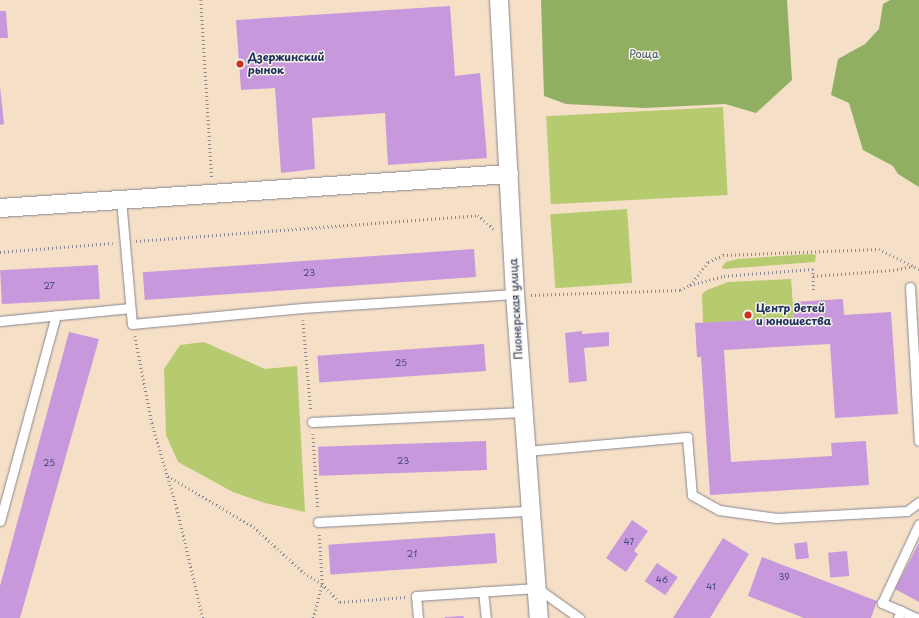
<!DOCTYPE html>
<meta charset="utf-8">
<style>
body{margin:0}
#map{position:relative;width:919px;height:618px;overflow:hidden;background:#f5dfc6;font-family:"Playpen Sans",sans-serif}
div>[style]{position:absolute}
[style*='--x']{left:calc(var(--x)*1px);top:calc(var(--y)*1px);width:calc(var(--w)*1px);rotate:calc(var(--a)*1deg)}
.green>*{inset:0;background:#b6cb6f;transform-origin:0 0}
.forest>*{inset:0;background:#90af62}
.building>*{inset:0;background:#c898dd;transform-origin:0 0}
.path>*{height:2.5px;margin-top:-1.25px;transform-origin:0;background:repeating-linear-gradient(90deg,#888792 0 1px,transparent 0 4px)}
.roads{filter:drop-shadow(0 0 1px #888792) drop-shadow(0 0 1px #888792)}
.lane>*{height:9px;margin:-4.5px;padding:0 4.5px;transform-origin:4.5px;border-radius:4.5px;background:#fff}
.street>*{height:18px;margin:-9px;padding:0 9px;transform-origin:9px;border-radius:9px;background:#fff}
.dots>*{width:11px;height:11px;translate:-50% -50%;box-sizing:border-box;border:2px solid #f7f3e8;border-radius:50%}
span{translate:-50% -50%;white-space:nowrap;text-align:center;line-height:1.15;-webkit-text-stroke:3px #f7f3e8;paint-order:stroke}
.number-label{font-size:9px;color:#46497e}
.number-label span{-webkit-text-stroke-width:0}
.park-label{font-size:11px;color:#425662}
.poi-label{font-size:11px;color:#1b2f5e;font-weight:700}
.left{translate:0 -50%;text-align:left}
.street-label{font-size:11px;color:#1b2f5e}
</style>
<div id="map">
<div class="green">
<i style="left:723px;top:107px;width:88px;height:177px;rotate:87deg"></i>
<i style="left:627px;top:209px;width:74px;height:77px;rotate:86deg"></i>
<i style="clip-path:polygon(811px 254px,816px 255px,815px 262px,723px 269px,722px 267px,726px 262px,738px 259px)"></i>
<i style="clip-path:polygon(791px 279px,794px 318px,703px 323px,702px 294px,707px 290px,728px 282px)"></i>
<i style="clip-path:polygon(204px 342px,265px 369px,297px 366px,305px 512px,265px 503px,233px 492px,178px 462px,166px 435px,164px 369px,180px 345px)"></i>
</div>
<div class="forest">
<i style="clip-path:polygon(541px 0,787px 0,792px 80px,756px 113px,725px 104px,644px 108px,566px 104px,544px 96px)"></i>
<i style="clip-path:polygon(890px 0,919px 0,919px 187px,898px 174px,893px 166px,863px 150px,849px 103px,831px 95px,838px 59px,865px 44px,879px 29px,883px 4px)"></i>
</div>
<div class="building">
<i style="clip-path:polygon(450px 6px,455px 76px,480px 73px,487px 158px,388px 165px,385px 113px,312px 118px,315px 169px,281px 173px,275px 88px,241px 90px,236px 20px)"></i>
<i style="clip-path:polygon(0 11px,6px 11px,8px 38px,0 38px)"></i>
<i style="clip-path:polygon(0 86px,4px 124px,0 125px)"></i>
<i style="left:474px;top:249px;width:28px;height:332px;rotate:86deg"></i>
<i style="left:98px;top:265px;width:34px;height:98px;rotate:87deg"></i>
<i style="clip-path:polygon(843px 299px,844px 315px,891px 312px,898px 414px,835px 418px,830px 344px,724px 350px,731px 462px,832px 456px,831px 443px,866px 441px,869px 485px,710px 495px,701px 357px,697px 357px,695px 323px,794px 318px,793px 302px)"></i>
<i style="clip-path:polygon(582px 331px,582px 334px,609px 332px,609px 346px,584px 348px,587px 381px,569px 383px,565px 333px)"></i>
<i style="clip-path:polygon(69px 332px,99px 339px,20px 618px,0 618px,0 586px)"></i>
<i style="left:484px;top:344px;width:27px;height:167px;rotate:86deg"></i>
<i style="left:486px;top:441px;width:29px;height:168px;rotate:88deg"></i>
<i style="clip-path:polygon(632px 520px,648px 531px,634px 551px,638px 554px,626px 572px,606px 558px)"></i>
<i style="left:495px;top:533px;width:30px;height:167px;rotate:86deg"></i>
<i style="clip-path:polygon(723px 538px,749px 554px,710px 618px,673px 618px)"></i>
<i style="left:807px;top:542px;width:16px;height:13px;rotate:83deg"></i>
<i style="clip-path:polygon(919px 543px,919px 602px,895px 589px)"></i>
<i style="left:847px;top:551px;width:25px;height:19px;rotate:85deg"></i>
<i style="clip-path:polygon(762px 557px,877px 601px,871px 618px,804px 618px,748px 596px)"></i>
<i style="left:657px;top:563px;width:25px;height:22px;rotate:34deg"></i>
<i style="clip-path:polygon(463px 616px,464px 618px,445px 618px,445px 617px)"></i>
</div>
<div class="path">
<i style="--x:201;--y:0;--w:179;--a:86.5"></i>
<i style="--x:136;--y:241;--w:343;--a:-4.3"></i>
<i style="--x:478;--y:215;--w:23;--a:41"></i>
<i style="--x:0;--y:252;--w:113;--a:-4.6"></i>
<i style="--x:813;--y:276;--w:80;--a:-4.3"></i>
<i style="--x:893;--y:270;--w:21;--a:-11"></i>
<i style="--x:690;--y:285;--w:35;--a:-15"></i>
<i style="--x:724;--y:276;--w:89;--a:-4.5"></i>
<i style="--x:813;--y:269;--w:23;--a:88"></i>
<i style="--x:531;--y:295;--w:149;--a:-1.9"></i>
<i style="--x:680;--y:290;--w:11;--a:-27"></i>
<i style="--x:690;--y:285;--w:29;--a:-52"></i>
<i style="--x:708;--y:262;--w:17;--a:-25"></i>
<i style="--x:723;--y:255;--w:156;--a:-2.2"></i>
<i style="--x:879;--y:249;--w:45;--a:26.6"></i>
<i style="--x:303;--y:320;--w:91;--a:85"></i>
<i style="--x:135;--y:336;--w:89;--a:78.9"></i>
<i style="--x:152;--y:423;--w:89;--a:73.6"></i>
<i style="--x:177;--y:508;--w:113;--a:76.7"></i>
<i style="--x:313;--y:434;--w:76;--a:86.2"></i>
<i style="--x:168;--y:476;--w:100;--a:30.7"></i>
<i style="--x:254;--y:527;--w:68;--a:42.6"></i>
<i style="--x:304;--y:573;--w:21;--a:31"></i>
<i style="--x:322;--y:584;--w:25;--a:45"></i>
<i style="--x:340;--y:602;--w:66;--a:-4.3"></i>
<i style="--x:313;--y:618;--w:35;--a:-75"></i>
<i style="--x:322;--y:584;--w:51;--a:-93.4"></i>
</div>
<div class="roads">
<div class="lane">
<i style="--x:121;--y:199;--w:125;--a:85"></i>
<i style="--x:132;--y:324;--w:171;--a:-5.4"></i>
<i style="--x:302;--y:308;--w:213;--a:-3.8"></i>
<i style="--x:910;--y:287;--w:154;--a:86.7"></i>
<i style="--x:0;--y:321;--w:131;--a:-5.7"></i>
<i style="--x:312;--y:422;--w:211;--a:-2.7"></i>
<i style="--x:526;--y:451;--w:162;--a:-5"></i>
<i style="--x:687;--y:437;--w:58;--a:85.1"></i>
<i style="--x:692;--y:495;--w:31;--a:29"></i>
<i style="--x:719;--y:510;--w:58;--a:8"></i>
<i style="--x:776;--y:518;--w:131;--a:-3.1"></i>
<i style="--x:907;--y:511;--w:15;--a:-37"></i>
<i style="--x:0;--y:521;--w:213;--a:-74.8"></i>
<i style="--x:318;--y:522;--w:213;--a:-3"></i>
<i style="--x:483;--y:591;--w:27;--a:84"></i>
<i style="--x:901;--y:611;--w:21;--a:-157"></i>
<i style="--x:882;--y:603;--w:87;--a:-64.9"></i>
<i style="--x:418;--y:618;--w:22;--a:-95"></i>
<i style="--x:416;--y:596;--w:121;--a:-3.8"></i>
<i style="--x:537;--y:588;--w:52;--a:35.5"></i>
<i style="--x:898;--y:618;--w:8;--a:-67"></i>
<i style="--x:901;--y:611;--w:17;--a:25"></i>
</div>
<div class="street">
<i style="--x:499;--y:0;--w:294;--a:86.9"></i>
<i style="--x:515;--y:294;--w:325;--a:85.8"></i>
<i style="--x:0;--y:208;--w:510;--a:-3.82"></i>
</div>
</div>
<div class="dots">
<i style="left:240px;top:64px;background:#c8321e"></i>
<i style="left:748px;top:315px;background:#c8321e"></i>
</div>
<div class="number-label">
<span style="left:309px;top:272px">23</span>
<span style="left:49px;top:285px">27</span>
<span style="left:401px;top:362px">25</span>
<span style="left:403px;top:460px">23</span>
<span style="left:49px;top:462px">25</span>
<span style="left:629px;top:541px">47</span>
<span style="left:412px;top:553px">21</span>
<span style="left:784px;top:576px">39</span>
<span style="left:662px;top:579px">46</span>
<span style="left:711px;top:586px">41</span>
</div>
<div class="park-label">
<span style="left:644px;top:54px">Роща</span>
</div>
<div class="poi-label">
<span class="left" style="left:248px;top:64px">Дзержинский<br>рынок</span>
<span class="left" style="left:756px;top:315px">Центр детей<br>и юношества</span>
</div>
<div class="street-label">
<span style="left:516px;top:309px;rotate:-93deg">Пионерская улица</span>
</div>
</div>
